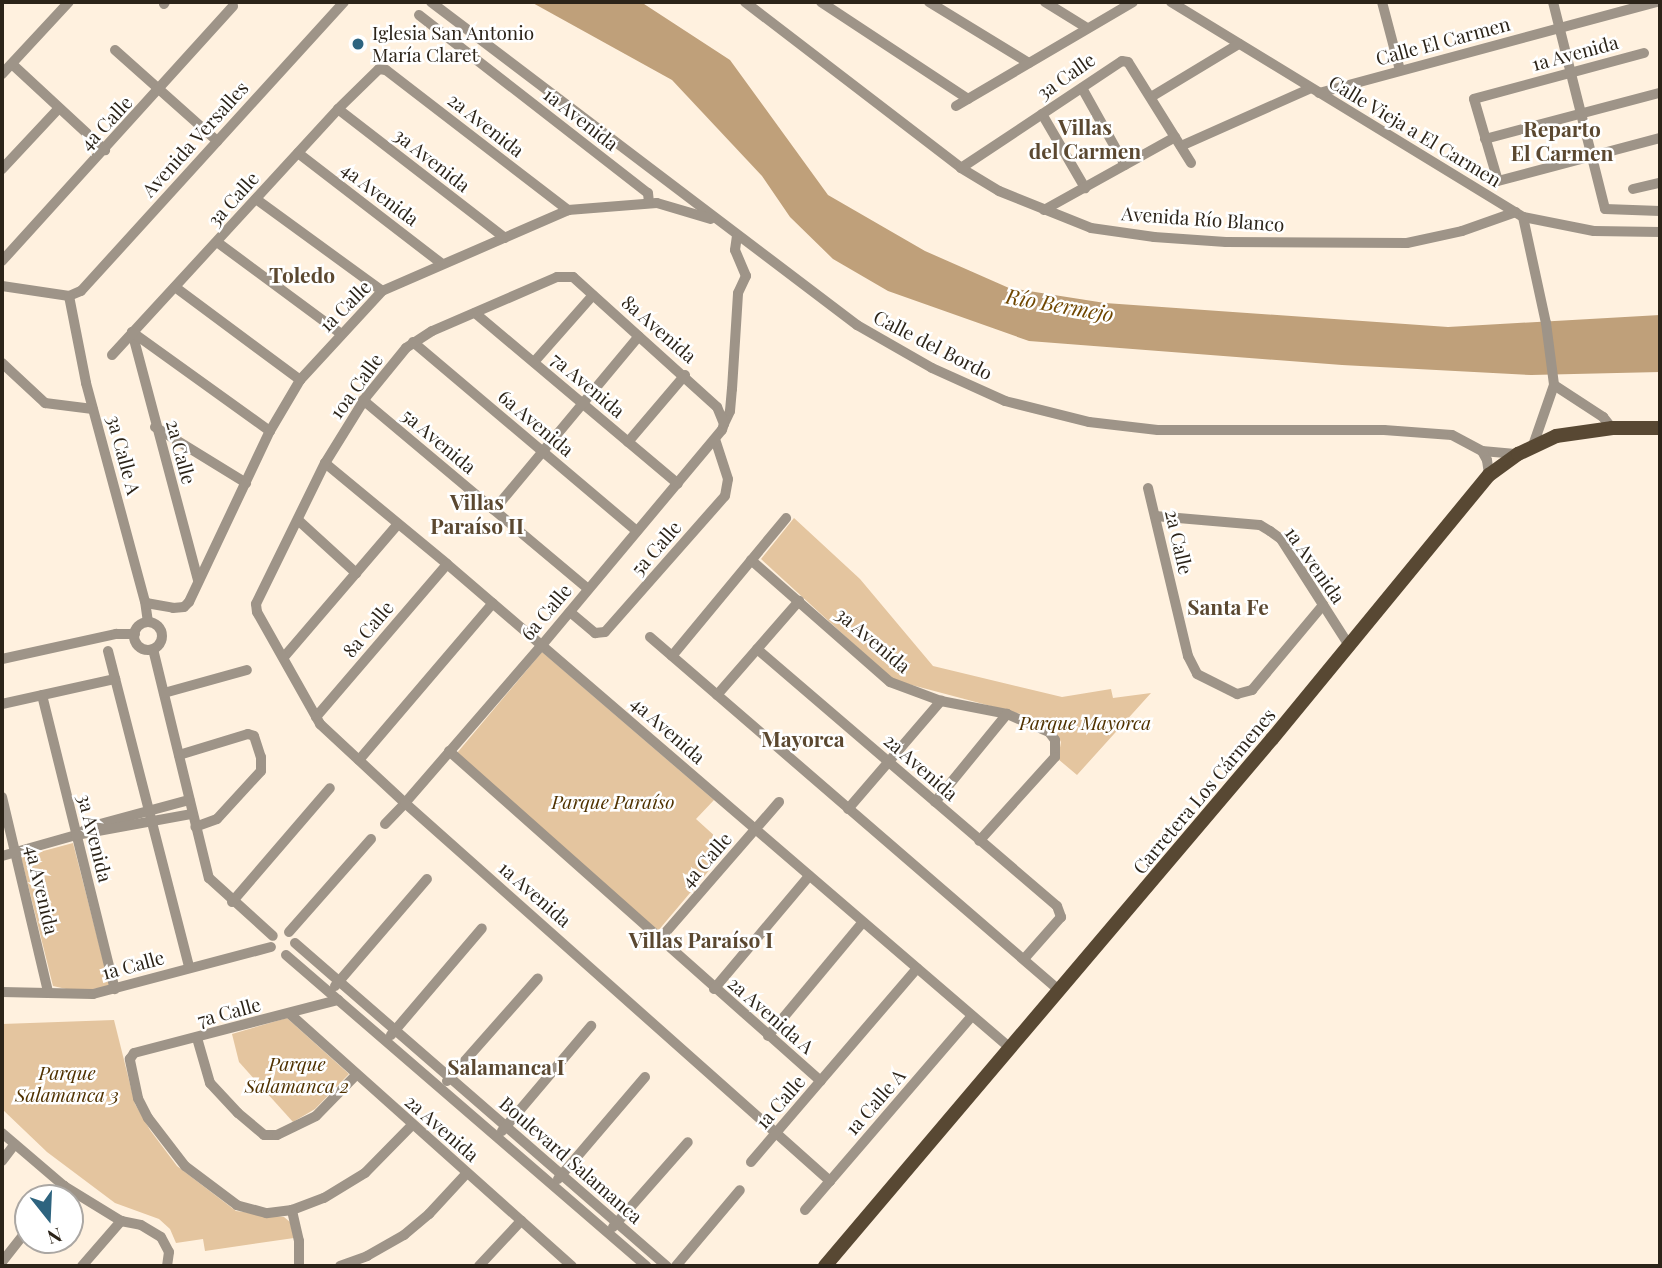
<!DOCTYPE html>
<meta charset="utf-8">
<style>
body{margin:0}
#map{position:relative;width:1662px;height:1268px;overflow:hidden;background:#fff1df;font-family:"Playfair Display",serif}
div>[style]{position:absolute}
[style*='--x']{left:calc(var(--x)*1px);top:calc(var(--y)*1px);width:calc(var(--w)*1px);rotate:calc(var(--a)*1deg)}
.green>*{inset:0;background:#e4c59f}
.water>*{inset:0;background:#bfa07a}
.minor>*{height:10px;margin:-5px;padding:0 5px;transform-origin:5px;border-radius:5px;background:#9e9488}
.minor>.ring{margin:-5px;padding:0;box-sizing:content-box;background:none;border:10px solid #9e9488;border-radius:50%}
.major>*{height:14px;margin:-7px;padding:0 7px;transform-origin:7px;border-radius:7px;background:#584833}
.dots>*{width:19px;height:19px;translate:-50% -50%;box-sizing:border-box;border:4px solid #fff;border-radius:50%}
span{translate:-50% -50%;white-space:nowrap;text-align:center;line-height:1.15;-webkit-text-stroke:5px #fff;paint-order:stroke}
.poi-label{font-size:19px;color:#2c2419}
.left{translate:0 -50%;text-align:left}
.street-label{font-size:19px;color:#2c2419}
.park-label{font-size:19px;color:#503200;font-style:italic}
.neighbourhood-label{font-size:21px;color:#5b4830;font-weight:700}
.water-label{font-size:21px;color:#704700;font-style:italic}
.frame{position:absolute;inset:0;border:4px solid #2c2419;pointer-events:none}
.north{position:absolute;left:14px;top:1184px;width:70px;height:70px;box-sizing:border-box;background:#fff;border:2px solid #aba7a3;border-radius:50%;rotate:162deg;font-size:19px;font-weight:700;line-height:28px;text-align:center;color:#2c2419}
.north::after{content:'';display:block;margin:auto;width:24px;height:32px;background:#2e647f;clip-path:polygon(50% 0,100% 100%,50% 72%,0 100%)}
</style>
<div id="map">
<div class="green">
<i style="clip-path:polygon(794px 518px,860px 579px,933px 666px,1062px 697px,1111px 689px,1113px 698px,1151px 693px,1077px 775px,1058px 759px,1061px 742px,1052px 725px,1032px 717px,893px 680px,761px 559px)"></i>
<i style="clip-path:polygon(542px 652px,714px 800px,696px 819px,728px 848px,657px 932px,457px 753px)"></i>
<i style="clip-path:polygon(73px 843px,110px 987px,75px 991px,53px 986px,21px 857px)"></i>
<i style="clip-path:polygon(287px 1018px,349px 1074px,315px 1109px,293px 1122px,239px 1062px,232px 1034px)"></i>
<i style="clip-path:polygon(114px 1020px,135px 1104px,150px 1130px,177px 1166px,236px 1211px,284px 1217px,290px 1222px,294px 1238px,205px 1251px,203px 1239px,176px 1243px,170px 1229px,159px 1219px,115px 1203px,47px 1152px,2px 1109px,2px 1024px)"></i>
</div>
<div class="water">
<i style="clip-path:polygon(531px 2px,641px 2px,730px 60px,828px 195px,925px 251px,1009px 288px,1105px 303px,1448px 327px,1660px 315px,1660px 372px,1531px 375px,1342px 365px,1029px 341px,888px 291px,833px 259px,790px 217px,762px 176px,672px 80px)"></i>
</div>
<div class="minor">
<i style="--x:431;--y:2;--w:535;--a:37.17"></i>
<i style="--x:857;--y:325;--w:86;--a:29.8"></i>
<i style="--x:932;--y:368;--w:80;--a:24.3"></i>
<i style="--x:1005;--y:401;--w:87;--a:14"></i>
<i style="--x:1089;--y:422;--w:69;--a:6.6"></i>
<i style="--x:1158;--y:430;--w:226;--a:0"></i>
<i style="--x:1384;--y:430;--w:68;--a:4.2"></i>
<i style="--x:1452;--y:435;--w:34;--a:28"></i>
<i style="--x:1482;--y:451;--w:36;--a:5"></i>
<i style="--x:745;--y:2;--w:272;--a:37.5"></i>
<i style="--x:961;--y:168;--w:44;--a:31.2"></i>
<i style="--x:999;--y:191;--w:99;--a:21.9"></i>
<i style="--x:1091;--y:228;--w:64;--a:8.1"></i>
<i style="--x:1154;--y:237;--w:72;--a:4"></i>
<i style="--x:1226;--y:242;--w:181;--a:0.3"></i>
<i style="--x:1407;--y:243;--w:56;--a:-12.3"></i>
<i style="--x:1462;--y:231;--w:57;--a:-19.4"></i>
<i style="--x:821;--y:2;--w:176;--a:33.4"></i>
<i style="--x:929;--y:2;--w:117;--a:31.4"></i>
<i style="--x:1045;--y:2;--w:49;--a:31.8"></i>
<i style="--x:1171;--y:2;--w:412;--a:31.4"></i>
<i style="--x:1523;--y:217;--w:72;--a:11.2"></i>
<i style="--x:1594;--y:231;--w:66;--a:0.9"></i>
<i style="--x:1382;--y:2;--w:70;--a:75.2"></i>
<i style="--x:1553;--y:2;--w:213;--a:75.9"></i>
<i style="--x:1605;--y:209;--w:55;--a:2.1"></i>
<i style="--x:164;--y:4;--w:2;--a:-63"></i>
<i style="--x:419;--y:15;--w:290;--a:37.9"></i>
<i style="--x:648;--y:193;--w:9;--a:84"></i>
<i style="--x:115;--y:50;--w:137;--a:41.7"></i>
<i style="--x:1644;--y:53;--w:176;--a:164.9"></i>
<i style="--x:1474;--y:99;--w:85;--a:73.7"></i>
<i style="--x:1498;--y:181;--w:168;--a:-14.9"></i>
<i style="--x:12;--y:64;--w:127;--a:42.8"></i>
<i style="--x:2;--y:74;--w:98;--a:-47.1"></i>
<i style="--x:1082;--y:88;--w:88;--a:60.8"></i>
<i style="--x:1319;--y:93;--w:350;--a:-15.1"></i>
<i style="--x:1151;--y:97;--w:103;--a:-31.1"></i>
<i style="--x:956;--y:106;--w:205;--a:-30.4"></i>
<i style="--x:338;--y:109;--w:211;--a:37.7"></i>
<i style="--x:1042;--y:114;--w:86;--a:59.8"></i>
<i style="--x:1485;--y:139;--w:180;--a:-14.8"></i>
<i style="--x:1181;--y:146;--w:142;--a:-24"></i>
<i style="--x:298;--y:153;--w:180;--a:37.6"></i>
<i style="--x:961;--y:168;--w:193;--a:-33.6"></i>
<i style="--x:1122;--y:61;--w:6;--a:9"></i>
<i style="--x:1128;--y:62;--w:119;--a:58"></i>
<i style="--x:2;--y:169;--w:83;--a:-46.9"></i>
<i style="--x:1633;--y:189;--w:28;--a:-13"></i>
<i style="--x:256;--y:199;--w:156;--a:36.1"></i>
<i style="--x:1044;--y:210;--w:150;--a:-29.1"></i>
<i style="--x:1523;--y:217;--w:108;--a:77.8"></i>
<i style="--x:1546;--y:323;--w:63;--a:82.6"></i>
<i style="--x:1554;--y:385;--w:67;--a:109.2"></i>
<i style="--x:217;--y:242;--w:153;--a:36.5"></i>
<i style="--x:2;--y:261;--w:344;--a:-47.8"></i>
<i style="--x:2;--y:286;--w:68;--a:8.5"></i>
<i style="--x:175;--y:287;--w:156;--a:36.6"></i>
<i style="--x:69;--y:296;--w:13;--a:-23"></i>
<i style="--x:81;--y:291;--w:391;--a:-47.7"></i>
<i style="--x:69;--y:296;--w:89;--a:78.9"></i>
<i style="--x:86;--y:383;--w:226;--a:74.9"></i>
<i style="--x:145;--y:601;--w:21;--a:82"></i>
<i style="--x:475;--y:313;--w:265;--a:40.1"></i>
<i style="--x:132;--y:332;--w:257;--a:75.1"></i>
<i style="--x:132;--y:332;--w:170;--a:35.7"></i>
<i style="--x:413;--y:342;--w:293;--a:40.2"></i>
<i style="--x:112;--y:355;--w:334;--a:-47.4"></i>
<i style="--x:338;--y:109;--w:57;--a:-44.3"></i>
<i style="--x:379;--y:69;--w:7;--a:8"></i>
<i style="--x:386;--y:70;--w:230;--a:37.6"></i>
<i style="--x:534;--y:362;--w:89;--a:-48.6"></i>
<i style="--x:2;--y:363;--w:59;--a:42.9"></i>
<i style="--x:45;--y:403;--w:48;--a:7.1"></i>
<i style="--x:1554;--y:385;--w:59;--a:33.1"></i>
<i style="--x:1603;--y:417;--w:14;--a:51"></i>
<i style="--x:363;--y:400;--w:294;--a:40"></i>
<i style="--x:724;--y:424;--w:14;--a:-65"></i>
<i style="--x:730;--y:411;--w:22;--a:-85"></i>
<i style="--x:732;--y:389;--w:96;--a:-86.4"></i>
<i style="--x:738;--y:293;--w:19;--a:-65"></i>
<i style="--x:746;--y:276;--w:28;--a:-113"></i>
<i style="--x:735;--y:250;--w:15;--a:-82"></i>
<i style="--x:155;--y:427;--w:107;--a:31.6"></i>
<i style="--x:628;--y:442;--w:88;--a:-49.6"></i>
<i style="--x:1482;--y:451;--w:10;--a:61"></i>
<i style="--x:1487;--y:460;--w:15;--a:82"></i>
<i style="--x:325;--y:463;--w:158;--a:39.6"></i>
<i style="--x:447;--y:564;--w:742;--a:40.68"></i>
<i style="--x:1148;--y:488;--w:173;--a:76.6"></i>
<i style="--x:1188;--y:656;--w:20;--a:63"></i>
<i style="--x:1197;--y:674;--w:45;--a:26.6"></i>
<i style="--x:1237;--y:694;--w:16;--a:-15"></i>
<i style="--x:1252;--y:690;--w:111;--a:-50.1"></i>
<i style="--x:494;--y:510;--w:226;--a:-50.2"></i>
<i style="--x:1155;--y:516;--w:105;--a:4.9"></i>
<i style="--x:1260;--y:525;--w:12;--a:31"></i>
<i style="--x:1270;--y:531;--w:14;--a:36"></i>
<i style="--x:1281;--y:539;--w:128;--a:57.4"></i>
<i style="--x:298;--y:520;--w:79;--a:42.4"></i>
<i style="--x:751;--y:560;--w:185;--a:41.3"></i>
<i style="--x:890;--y:682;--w:54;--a:20.4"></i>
<i style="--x:941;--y:701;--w:67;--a:11.1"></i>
<i style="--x:1007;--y:714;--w:46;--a:23.2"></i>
<i style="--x:1049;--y:732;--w:10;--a:53"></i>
<i style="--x:1055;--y:740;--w:17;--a:90"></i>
<i style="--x:1055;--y:757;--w:113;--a:132.1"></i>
<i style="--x:146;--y:603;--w:27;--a:10"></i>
<i style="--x:173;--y:608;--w:11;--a:-5"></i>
<i style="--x:184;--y:607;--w:7;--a:-45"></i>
<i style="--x:189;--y:602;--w:189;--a:-64.7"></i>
<i style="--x:270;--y:431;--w:59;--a:-59.5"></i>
<i style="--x:300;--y:380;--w:121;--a:-47.3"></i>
<i style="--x:382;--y:291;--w:203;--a:-23.5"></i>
<i style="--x:568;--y:210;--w:89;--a:-4.5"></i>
<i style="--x:657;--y:203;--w:56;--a:16.5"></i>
<i style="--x:570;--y:612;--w:33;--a:40"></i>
<i style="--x:595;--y:633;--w:10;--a:-6"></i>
<i style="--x:605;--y:632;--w:181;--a:-48.6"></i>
<i style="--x:725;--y:496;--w:17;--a:-80"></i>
<i style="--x:728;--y:479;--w:40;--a:-108"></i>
<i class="ring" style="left:134px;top:622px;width:18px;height:18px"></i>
<i style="--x:650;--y:637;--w:542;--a:40.81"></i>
<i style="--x:153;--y:649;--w:236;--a:76.3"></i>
<i style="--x:209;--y:878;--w:86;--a:42.2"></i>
<i style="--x:757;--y:649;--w:395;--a:40.6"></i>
<i style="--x:1057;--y:906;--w:12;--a:70"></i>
<i style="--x:1061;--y:917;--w:56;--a:131.4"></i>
<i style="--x:108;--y:651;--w:326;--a:75.6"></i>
<i style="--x:672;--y:656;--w:179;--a:-50.4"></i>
<i style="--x:284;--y:657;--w:175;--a:-49.4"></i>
<i style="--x:2;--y:659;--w:117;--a:-12.4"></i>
<i style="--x:116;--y:634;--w:19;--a:0"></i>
<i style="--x:164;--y:693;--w:86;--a:-15.5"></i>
<i style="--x:42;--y:695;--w:303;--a:76.1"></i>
<i style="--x:717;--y:695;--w:125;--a:-48.9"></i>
<i style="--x:2;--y:704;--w:116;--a:-12.5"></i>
<i style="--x:316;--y:717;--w:201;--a:-49.4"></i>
<i style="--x:449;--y:751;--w:497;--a:41.6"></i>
<i style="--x:179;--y:755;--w:72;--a:-16.9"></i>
<i style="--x:248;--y:734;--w:6;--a:18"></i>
<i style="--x:254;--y:736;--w:22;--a:72"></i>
<i style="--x:261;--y:757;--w:14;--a:90"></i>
<i style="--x:261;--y:771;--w:65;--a:132.5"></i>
<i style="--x:217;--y:819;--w:23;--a:160"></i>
<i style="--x:359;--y:760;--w:206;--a:-49.5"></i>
<i style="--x:2;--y:797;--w:200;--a:76.7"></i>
<i style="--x:935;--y:802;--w:114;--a:-50.7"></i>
<i style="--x:848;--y:809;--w:143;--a:-49.3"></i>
<i style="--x:385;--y:824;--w:29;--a:-46"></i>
<i style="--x:405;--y:803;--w:209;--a:-49.1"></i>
<i style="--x:542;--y:645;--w:280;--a:-50.1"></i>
<i style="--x:722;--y:430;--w:6;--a:-72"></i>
<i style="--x:724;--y:424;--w:18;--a:-112"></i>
<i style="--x:717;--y:407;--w:194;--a:-137.9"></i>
<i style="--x:573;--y:277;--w:16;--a:180"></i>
<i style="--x:557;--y:277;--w:136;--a:156.6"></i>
<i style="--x:432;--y:331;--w:31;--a:147"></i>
<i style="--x:406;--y:348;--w:63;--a:129.2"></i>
<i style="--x:366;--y:397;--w:78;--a:121.8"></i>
<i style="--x:325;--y:463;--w:157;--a:116.1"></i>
<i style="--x:256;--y:604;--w:8;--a:83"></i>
<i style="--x:257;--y:612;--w:129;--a:60.6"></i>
<i style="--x:320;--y:724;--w:116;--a:42.9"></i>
<i style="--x:405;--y:803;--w:569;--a:41.65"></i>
<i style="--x:79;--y:834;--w:12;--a:-35"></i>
<i style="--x:89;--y:827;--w:104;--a:-15.1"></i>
<i style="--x:2;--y:856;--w:77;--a:-15.8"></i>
<i style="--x:76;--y:835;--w:118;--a:-10.3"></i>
<i style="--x:232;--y:902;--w:150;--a:-49.3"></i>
<i style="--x:289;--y:932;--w:124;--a:-48.6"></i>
<i style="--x:659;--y:940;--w:183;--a:-49"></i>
<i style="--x:295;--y:943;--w:493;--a:41"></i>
<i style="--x:286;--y:955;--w:476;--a:40.8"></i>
<i style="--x:335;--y:986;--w:141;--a:-49.3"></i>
<i style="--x:714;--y:989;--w:148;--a:-49.9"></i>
<i style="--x:2;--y:992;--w:91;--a:1.3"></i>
<i style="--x:93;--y:994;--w:184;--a:-14.8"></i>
<i style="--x:290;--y:1014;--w:378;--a:41.8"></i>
<i style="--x:391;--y:1035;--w:140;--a:-49.6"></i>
<i style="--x:768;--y:1036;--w:148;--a:-50.2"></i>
<i style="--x:197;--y:1038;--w:47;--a:73.9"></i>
<i style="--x:210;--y:1083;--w:41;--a:47"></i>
<i style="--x:238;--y:1113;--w:34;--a:40"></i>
<i style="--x:264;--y:1135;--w:13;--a:0"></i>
<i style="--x:277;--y:1135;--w:43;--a:-26"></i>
<i style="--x:316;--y:1116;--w:57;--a:-45.7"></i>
<i style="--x:447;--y:1081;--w:137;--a:-48.5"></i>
<i style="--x:502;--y:1131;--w:138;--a:-49.7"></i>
<i style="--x:2;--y:1133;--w:82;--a:40.5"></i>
<i style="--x:64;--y:1186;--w:67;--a:31.6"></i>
<i style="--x:121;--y:1221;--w:20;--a:11"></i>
<i style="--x:141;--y:1225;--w:23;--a:31"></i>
<i style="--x:161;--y:1237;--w:17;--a:62"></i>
<i style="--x:169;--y:1252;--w:14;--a:98"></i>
<i style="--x:2;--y:1161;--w:21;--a:-53"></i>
<i style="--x:751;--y:1162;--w:255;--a:-49.4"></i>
<i style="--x:558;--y:1179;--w:134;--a:-49.5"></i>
<i style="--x:54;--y:1198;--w:16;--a:-50"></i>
<i style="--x:292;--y:1210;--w:34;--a:-21"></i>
<i style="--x:324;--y:1198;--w:48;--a:-31.4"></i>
<i style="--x:365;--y:1173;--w:67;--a:-45.6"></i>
<i style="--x:805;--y:1210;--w:256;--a:-49.3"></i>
<i style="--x:613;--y:1227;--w:113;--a:-48.6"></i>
<i style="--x:2;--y:1262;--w:42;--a:-51.8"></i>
<i style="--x:82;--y:1266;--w:60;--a:-49.1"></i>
<i style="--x:299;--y:1266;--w:25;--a:-90"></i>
<i style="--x:299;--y:1241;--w:32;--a:-103"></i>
<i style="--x:292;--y:1210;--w:26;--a:173"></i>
<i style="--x:266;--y:1213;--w:30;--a:-165"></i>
<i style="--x:237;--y:1205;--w:65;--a:-143.1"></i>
<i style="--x:185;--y:1166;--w:61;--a:-127.6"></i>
<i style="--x:148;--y:1118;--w:22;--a:-117"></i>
<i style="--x:138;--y:1098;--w:40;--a:-102"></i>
<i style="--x:130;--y:1059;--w:7;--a:-56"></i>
<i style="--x:134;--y:1053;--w:211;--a:-14.6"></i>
<i style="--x:340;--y:1266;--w:29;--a:-20"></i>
<i style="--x:367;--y:1256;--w:43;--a:-29.6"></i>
<i style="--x:404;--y:1235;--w:33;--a:-40"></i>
<i style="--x:429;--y:1214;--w:56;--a:-47.2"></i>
<i style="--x:479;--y:1266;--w:62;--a:-47"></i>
<i style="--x:676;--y:1266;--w:99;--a:-49.9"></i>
</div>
<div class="major">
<i style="--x:825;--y:1266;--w:691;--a:-49.7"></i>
<i style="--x:1272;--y:739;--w:342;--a:-50.6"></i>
<i style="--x:1489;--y:475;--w:36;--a:-36"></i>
<i style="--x:1518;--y:454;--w:42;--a:-25.3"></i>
<i style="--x:1556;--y:436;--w:57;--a:-8.1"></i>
<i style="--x:1612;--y:428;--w:48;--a:0"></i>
</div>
<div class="dots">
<i style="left:358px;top:44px;background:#2e647f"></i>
</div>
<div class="poi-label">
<span class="left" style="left:372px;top:44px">Iglesia San Antonio<br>María Claret</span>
</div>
<div class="street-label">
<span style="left:1443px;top:41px;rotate:-15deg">Calle El Carmen</span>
<span style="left:1575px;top:53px;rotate:-15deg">1a Avenida</span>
<span style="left:1066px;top:76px;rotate:-35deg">3a Calle</span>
<span style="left:581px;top:119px;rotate:38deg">1a Avenida</span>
<span style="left:106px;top:123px;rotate:-47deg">4a Calle</span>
<span style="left:486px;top:125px;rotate:38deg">2a Avenida</span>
<span style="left:1415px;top:131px;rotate:31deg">Calle Vieja a El Carmen</span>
<span style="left:195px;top:139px;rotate:-48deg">Avenida Versalles</span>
<span style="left:432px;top:160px;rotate:38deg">3a Avenida</span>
<span style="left:380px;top:194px;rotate:37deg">4a Avenida</span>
<span style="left:233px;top:199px;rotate:-48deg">3a Calle</span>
<span style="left:1203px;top:219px;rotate:4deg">Avenida Río Blanco</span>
<span style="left:345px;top:306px;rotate:-45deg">1a Calle</span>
<span style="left:659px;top:329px;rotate:41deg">8a Avenida</span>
<span style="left:933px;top:345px;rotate:27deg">Calle del Bordo</span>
<span style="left:588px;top:385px;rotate:40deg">7a Avenida</span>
<span style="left:356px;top:386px;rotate:-54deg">10a Calle</span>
<span style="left:536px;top:423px;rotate:40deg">6a Avenida</span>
<span style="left:439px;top:441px;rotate:40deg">5a Avenida</span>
<span style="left:181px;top:452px;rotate:75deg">2a Calle</span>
<span style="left:124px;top:455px;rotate:75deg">3a Calle A</span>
<span style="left:1179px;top:542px;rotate:77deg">2a Calle</span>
<span style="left:656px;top:548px;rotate:-49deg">5a Calle</span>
<span style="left:1315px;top:565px;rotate:55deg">1a Avenida</span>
<span style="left:546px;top:612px;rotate:-50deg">6a Calle</span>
<span style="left:368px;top:629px;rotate:-50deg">8a Calle</span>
<span style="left:873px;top:640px;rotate:40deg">3a Avenida</span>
<span style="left:668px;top:730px;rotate:41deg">4a Avenida</span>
<span style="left:921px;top:767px;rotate:41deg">2a Avenida</span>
<span style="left:1204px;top:791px;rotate:-50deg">Carretera Los Cármenes</span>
<span style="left:95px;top:838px;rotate:76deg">3a Avenida</span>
<span style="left:706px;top:860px;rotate:-49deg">4a Calle</span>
<span style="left:42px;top:890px;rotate:77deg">4a Avenida</span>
<span style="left:535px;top:894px;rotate:41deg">1a Avenida</span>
<span style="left:133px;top:965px;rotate:-15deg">1a Calle</span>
<span style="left:229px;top:1012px;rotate:-15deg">7a Calle</span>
<span style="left:771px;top:1015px;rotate:41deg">2a Avenida A</span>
<span style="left:780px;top:1102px;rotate:-49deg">1a Calle</span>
<span style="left:875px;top:1102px;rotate:-49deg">1a Calle A</span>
<span style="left:442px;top:1128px;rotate:41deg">2a Avenida</span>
<span style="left:571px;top:1160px;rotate:41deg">Boulevard Salamanca</span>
</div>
<div class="park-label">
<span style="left:1085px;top:723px">Parque Mayorca</span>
<span style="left:613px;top:802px">Parque Paraíso</span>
<span style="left:297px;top:1075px">Parque<br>Salamanca 2</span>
<span style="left:67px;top:1084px">Parque<br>Salamanca 3</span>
</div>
<div class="neighbourhood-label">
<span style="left:1085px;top:138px">Villas<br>del Carmen</span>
<span style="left:1562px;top:140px">Reparto<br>El Carmen</span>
<span style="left:302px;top:274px">Toledo</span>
<span style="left:477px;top:513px">Villas<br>Paraíso II</span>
<span style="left:1228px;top:606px">Santa Fe</span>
<span style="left:803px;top:738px">Mayorca</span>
<span style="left:701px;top:939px">Villas Paraíso I</span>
<span style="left:506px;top:1066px">Salamanca I</span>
</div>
<div class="water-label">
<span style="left:1060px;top:304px;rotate:10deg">Río Bermejo</span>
</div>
<div class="frame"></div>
<div class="north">N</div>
</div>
